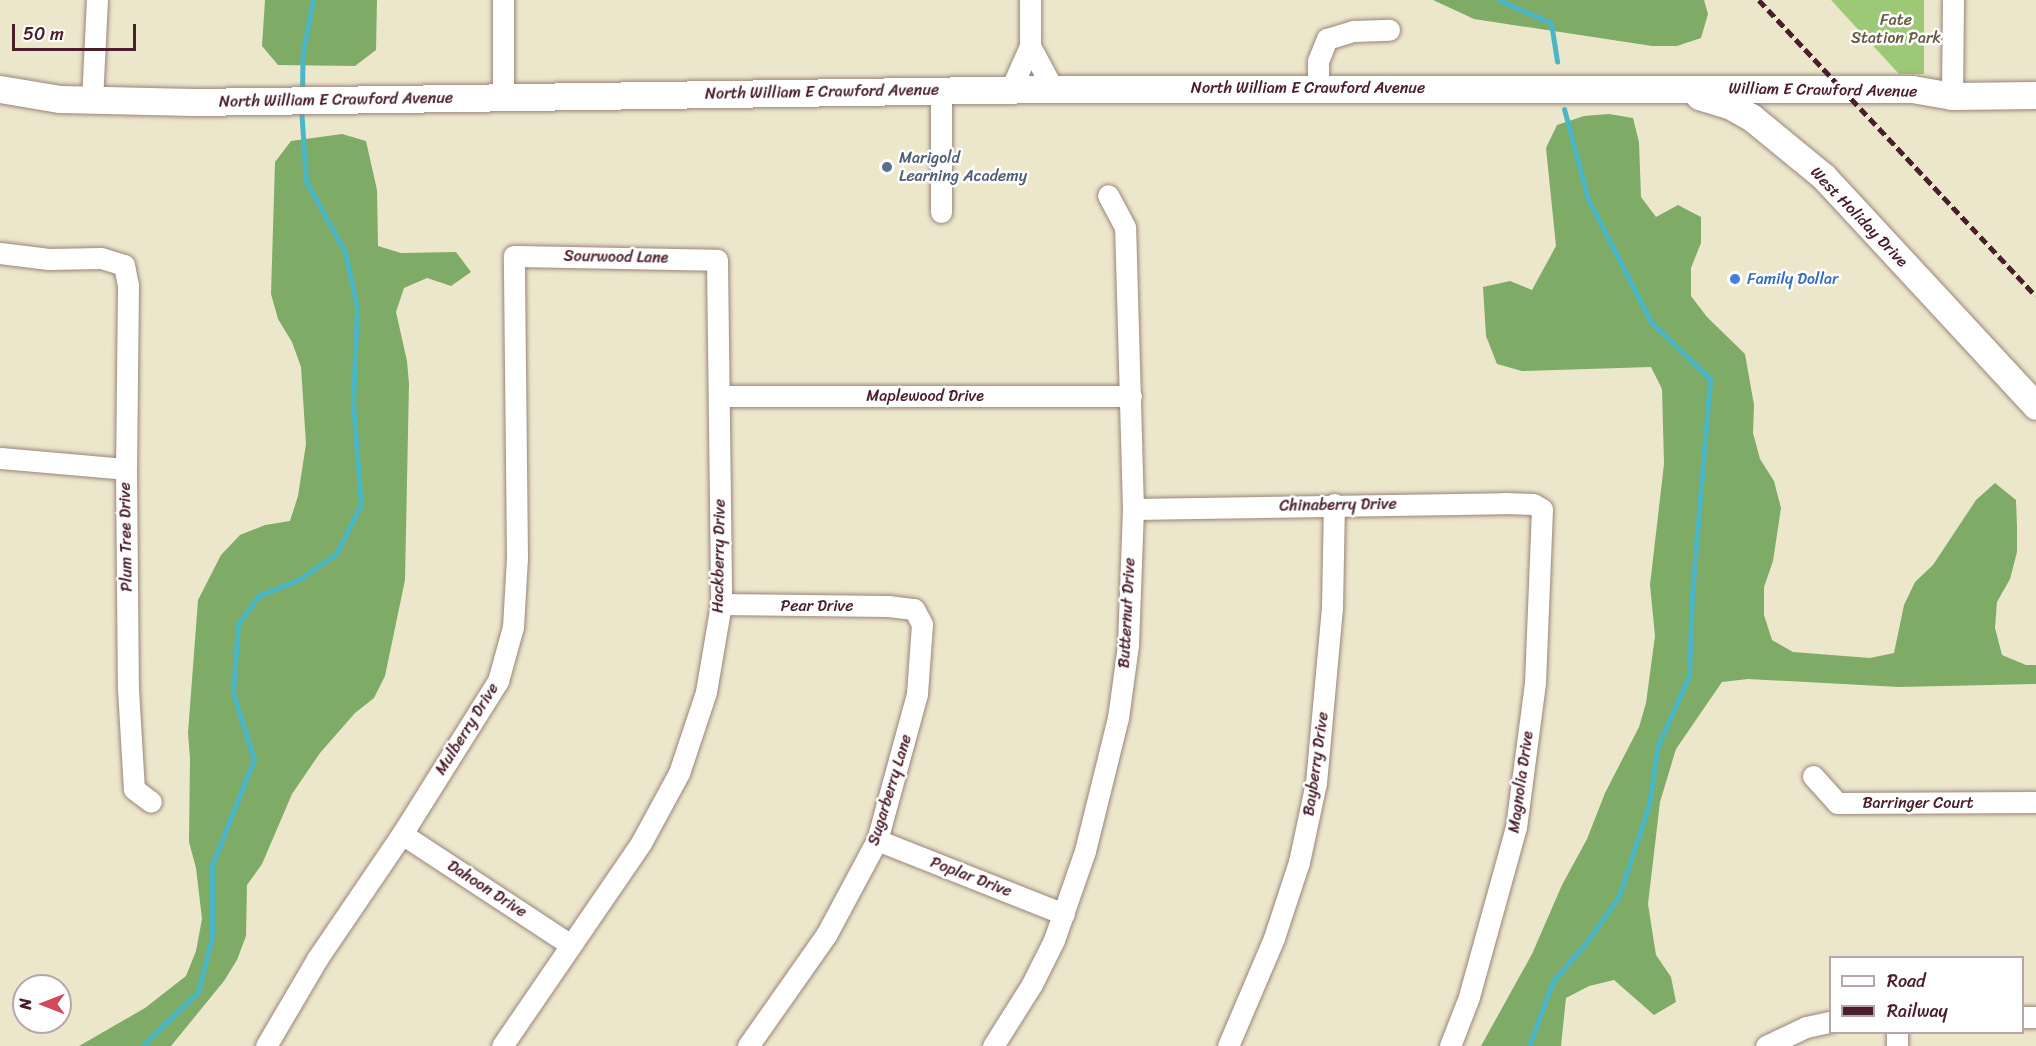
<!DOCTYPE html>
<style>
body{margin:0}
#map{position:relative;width:2036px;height:1046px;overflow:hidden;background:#ece7cb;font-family:Sriracha,sans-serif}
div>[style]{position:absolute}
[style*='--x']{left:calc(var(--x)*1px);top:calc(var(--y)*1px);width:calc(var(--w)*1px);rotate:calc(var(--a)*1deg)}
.green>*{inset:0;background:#9dc875}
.forest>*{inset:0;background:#7eac66}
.stream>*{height:5px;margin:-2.5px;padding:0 2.5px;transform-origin:2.5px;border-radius:2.5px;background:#4ab6c6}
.roads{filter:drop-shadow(0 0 2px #9b837b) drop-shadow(0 0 2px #9b837b)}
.minor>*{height:21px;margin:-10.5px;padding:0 10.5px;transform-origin:10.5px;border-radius:10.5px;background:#fff}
.major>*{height:27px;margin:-13.5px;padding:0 13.5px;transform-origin:13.5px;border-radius:13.5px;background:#fff}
.rail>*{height:4.5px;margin-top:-2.25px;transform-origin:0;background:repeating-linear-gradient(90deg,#4a1f2b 0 9px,transparent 0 13.5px)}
.dots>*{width:16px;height:16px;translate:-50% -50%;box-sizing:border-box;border:3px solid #fff;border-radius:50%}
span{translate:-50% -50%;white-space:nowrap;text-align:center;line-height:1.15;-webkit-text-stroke:5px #fff;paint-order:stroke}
.park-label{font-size:16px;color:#675a45}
.street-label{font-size:16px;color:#4a1f2b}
.service-label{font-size:16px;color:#4e5e75}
.left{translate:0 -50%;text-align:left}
.shop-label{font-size:16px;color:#366cbe}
.legend{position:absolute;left:1829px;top:956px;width:195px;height:78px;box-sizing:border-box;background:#fff;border:2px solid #b7a5aa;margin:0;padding:8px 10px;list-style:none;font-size:18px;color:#4a1f2b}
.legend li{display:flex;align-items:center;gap:12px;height:30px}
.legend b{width:30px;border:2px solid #b7a5aa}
.north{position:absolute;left:12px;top:974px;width:60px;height:60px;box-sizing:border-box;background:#fff;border:2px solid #b7a5aa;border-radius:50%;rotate:270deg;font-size:16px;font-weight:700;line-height:24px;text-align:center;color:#4a1f2b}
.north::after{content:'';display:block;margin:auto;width:21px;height:27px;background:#d1495b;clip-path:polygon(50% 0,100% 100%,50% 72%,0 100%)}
.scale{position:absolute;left:12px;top:24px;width:124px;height:27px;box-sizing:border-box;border:3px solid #4a1f2b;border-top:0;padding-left:8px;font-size:18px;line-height:21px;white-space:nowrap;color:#4a1f2b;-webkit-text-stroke:4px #fff;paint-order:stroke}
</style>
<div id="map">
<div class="green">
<i style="clip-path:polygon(1831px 0,1924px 0,1924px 74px,1899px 74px)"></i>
</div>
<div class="forest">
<i style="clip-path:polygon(265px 0,377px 0,376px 50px,355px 66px,278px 65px,262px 46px)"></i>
<i style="clip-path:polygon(1433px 0,1704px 0,1708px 14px,1701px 38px,1677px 46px,1652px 46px,1474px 19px)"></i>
<i style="clip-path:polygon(1609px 114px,1633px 118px,1639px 142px,1641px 197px,1656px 217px,1678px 205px,1701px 217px,1701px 243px,1691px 268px,1691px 296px,1707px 317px,1745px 354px,1754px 405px,1753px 433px,1760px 459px,1774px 481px,1781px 508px,1773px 561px,1764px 587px,1764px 615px,1772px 640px,1793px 652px,1870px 658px,1894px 653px,1904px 605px,1915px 582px,1933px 565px,1976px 500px,1995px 483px,2016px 500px,2017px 526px,2017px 552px,2010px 579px,1997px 602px,1995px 628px,2002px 655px,2026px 665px,2036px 665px,2036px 684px,1899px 687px,1748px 679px,1722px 682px,1676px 749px,1660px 802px,1648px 904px,1656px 955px,1671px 977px,1676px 1002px,1654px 1015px,1614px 980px,1589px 986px,1566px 998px,1561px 1046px,1481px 1046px,1532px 954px,1562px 885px,1587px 839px,1605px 793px,1639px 727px,1646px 703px,1655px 636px,1650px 585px,1664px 464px,1662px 389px,1651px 367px,1522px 371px,1497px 364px,1486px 336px,1483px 287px,1510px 281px,1532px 290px,1556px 246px,1546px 148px,1557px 125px,1584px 116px)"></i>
<i style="clip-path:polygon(342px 134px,366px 141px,377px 190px,378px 246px,401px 253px,456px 252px,471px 272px,451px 286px,427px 278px,404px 288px,396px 312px,407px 361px,409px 384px,405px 580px,385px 676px,374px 698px,355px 713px,320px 753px,292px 794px,262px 864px,247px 885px,246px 936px,237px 960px,224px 981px,171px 1046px,79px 1046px,145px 1008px,186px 976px,196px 951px,202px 919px,196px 868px,189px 842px,190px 759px,188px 733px,198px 600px,221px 555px,240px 535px,265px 525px,290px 521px,298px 496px,306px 444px,301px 367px,292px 342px,278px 319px,271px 294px,275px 162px,291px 141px)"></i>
</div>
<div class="stream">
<i style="--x:1499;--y:0;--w:57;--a:23.9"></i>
<i style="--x:1551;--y:23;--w:39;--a:81"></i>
<i style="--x:302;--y:91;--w:39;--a:-89"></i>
<i style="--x:303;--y:52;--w:53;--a:-79.1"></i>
<i style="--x:142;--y:1046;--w:78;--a:-44"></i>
<i style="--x:198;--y:992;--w:57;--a:-75.7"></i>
<i style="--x:212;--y:937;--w:72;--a:-90"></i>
<i style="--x:212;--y:865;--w:114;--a:-68.4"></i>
<i style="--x:254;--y:759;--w:69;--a:-107.7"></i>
<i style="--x:233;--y:693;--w:69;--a:-85.9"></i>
<i style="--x:238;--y:624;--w:34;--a:-54"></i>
<i style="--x:258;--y:596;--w:43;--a:-21.8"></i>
<i style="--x:298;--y:580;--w:46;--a:-34.4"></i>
<i style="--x:336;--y:554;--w:55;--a:-63"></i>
<i style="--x:361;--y:505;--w:102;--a:-94.5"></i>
<i style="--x:353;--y:403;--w:95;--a:-87.6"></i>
<i style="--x:357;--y:308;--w:57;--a:-102.1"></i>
<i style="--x:345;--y:252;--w:81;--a:-118.8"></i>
<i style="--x:306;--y:181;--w:74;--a:-93.9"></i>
<i style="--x:1529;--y:1046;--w:69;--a:-69.7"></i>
<i style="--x:1553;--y:981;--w:50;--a:-49"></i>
<i style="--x:1586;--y:943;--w:57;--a:-54.9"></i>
<i style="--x:1619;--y:896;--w:96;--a:-71.8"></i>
<i style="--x:1649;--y:805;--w:61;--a:-81.5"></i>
<i style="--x:1658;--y:745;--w:76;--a:-65.8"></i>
<i style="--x:1689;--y:676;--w:82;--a:-87.9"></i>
<i style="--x:1692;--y:594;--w:216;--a:-85.2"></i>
<i style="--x:1710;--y:379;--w:82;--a:-136"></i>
<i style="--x:1651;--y:322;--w:138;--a:-117.1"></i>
<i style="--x:1588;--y:199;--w:93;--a:-104.9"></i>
</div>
<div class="roads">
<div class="minor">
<i style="--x:503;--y:0;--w:97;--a:90"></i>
<i style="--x:1030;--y:46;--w:49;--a:61.9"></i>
<i style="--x:1011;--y:89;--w:47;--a:-66.2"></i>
<i style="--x:1030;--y:46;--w:46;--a:-90"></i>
<i style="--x:1318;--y:89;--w:28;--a:-90"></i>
<i style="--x:1318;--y:61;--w:24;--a:-68"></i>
<i style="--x:1327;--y:39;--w:28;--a:-17"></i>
<i style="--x:1354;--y:31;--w:35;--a:-2"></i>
<i style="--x:941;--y:90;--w:122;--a:90"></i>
<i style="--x:1952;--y:96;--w:96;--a:-89.4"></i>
<i style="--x:92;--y:101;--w:101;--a:-87.2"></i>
<i style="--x:0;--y:253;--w:49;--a:7"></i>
<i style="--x:49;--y:259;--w:52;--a:-1.1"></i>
<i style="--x:101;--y:258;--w:24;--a:17"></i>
<i style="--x:124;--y:265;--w:20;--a:79"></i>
<i style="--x:128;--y:285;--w:184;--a:90.6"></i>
<i style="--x:126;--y:469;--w:220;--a:89.5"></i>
<i style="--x:128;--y:689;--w:100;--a:86.6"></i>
<i style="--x:134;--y:789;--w:21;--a:37"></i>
<i style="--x:720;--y:396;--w:411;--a:0"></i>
<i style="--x:0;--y:458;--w:126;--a:5"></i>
<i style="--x:1133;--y:509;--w:371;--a:-0.9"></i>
<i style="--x:1504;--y:503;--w:29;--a:2"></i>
<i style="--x:1533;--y:504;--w:10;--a:29"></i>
<i style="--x:1542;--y:509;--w:174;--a:92.3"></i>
<i style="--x:1535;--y:683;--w:145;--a:97.5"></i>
<i style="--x:1516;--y:827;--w:176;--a:105.5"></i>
<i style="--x:1469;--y:997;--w:53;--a:111.2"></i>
<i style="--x:721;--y:604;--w:167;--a:0.7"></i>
<i style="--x:888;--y:606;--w:26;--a:7"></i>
<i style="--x:914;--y:609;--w:17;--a:62"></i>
<i style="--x:922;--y:624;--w:70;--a:94.1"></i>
<i style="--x:917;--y:694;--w:151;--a:105.3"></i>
<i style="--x:877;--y:840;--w:108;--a:118.2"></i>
<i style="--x:826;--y:935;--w:136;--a:125.1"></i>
<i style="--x:1813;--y:776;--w:36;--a:48"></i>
<i style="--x:1837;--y:803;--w:199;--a:-0.3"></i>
<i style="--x:402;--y:834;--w:202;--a:33.3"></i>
<i style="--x:877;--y:840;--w:201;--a:21.6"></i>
<i style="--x:2022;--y:1017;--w:14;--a:0"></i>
<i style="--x:266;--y:1046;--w:101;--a:-59.6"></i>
<i style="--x:317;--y:959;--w:151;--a:-55.8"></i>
<i style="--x:402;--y:834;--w:181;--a:-57.9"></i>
<i style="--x:498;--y:681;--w:56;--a:-74.5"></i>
<i style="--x:513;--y:627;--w:69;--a:-86.7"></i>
<i style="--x:517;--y:558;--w:302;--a:-90.6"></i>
<i style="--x:514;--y:256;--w:203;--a:1.1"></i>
<i style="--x:717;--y:260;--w:344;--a:89.3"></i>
<i style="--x:721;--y:604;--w:89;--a:99.7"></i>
<i style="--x:706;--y:692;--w:85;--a:108.4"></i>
<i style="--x:679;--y:773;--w:80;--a:118.5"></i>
<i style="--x:641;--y:843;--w:246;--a:124.4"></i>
<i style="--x:993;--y:1046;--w:73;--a:-57.8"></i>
<i style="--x:1032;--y:984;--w:49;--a:-63.4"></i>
<i style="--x:1054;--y:940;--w:94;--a:-70.8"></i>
<i style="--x:1085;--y:851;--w:137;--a:-76.1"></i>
<i style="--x:1118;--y:718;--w:74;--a:-82.2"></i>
<i style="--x:1128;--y:645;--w:136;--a:-87.9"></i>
<i style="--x:1133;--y:509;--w:282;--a:-91.6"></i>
<i style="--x:1125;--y:227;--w:36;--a:-118"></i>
<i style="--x:1228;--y:1046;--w:117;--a:-66.9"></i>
<i style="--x:1274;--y:938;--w:80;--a:-71.8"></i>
<i style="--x:1299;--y:862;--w:81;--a:-77.9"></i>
<i style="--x:1316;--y:783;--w:177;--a:-84.8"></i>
<i style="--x:1332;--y:607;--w:103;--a:-88.9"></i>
<i style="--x:1766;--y:1046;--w:44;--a:-25.4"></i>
<i style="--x:1806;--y:1027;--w:25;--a:-12"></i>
<i style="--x:1897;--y:1046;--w:14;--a:-90"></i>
</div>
<div class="major">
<i style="--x:0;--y:89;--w:61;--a:9.5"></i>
<i style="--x:60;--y:99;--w:133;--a:1.3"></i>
<i style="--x:193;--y:102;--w:860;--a:-0.87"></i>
<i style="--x:1053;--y:89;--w:859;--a:0"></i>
<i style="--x:1912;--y:89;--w:41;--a:9.9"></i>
<i style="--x:1952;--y:96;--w:84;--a:-0.7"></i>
<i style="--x:1699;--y:96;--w:31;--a:17"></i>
<i style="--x:1729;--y:105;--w:25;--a:29"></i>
<i style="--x:1751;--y:117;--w:94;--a:39.4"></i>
<i style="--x:1824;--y:177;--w:312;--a:47.2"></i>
</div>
</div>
<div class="rail">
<i style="--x:1759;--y:0;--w:405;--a:46.9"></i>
</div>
<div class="dots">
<i style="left:887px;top:167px;background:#5c6f8a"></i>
<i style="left:1735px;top:279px;background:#3f7fe0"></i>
</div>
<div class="park-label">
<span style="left:1896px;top:29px">Fate<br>Station Park</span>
</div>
<div class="street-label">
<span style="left:1308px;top:88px">North William E Crawford Avenue</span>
<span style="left:1823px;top:90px;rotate:1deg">William E Crawford Avenue</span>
<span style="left:822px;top:92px;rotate:-1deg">North William E Crawford Avenue</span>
<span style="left:336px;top:100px;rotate:-1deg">North William E Crawford Avenue</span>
<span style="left:1859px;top:217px;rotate:46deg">West Holiday Drive</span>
<span style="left:616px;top:257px;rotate:1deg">Sourwood Lane</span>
<span style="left:925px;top:396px">Maplewood Drive</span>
<span style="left:1338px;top:505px;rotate:-1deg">Chinaberry Drive</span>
<span style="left:126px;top:537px;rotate:-91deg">Plum Tree Drive</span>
<span style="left:719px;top:556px;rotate:-89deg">Hackberry Drive</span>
<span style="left:817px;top:606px">Pear Drive</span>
<span style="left:1127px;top:613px;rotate:-87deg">Butternut Drive</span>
<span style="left:467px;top:729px;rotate:-58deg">Mulberry Drive</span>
<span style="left:1316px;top:764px;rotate:-82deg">Bayberry Drive</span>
<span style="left:1521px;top:782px;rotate:-82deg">Magnolia Drive</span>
<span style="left:890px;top:790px;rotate:-73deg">Sugarberry Lane</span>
<span style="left:1918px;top:803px">Barringer Court</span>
<span style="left:971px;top:877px;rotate:21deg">Poplar Drive</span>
<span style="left:487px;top:889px;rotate:33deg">Dahoon Drive</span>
</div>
<div class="service-label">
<span class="left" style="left:899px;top:167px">Marigold<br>Learning Academy</span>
</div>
<div class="shop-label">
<span class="left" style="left:1747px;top:279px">Family Dollar</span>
</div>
<ul class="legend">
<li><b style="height:8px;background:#fff"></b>Road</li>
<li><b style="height:8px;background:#4a1f2b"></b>Railway</li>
</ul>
<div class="north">N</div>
<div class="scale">50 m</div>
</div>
